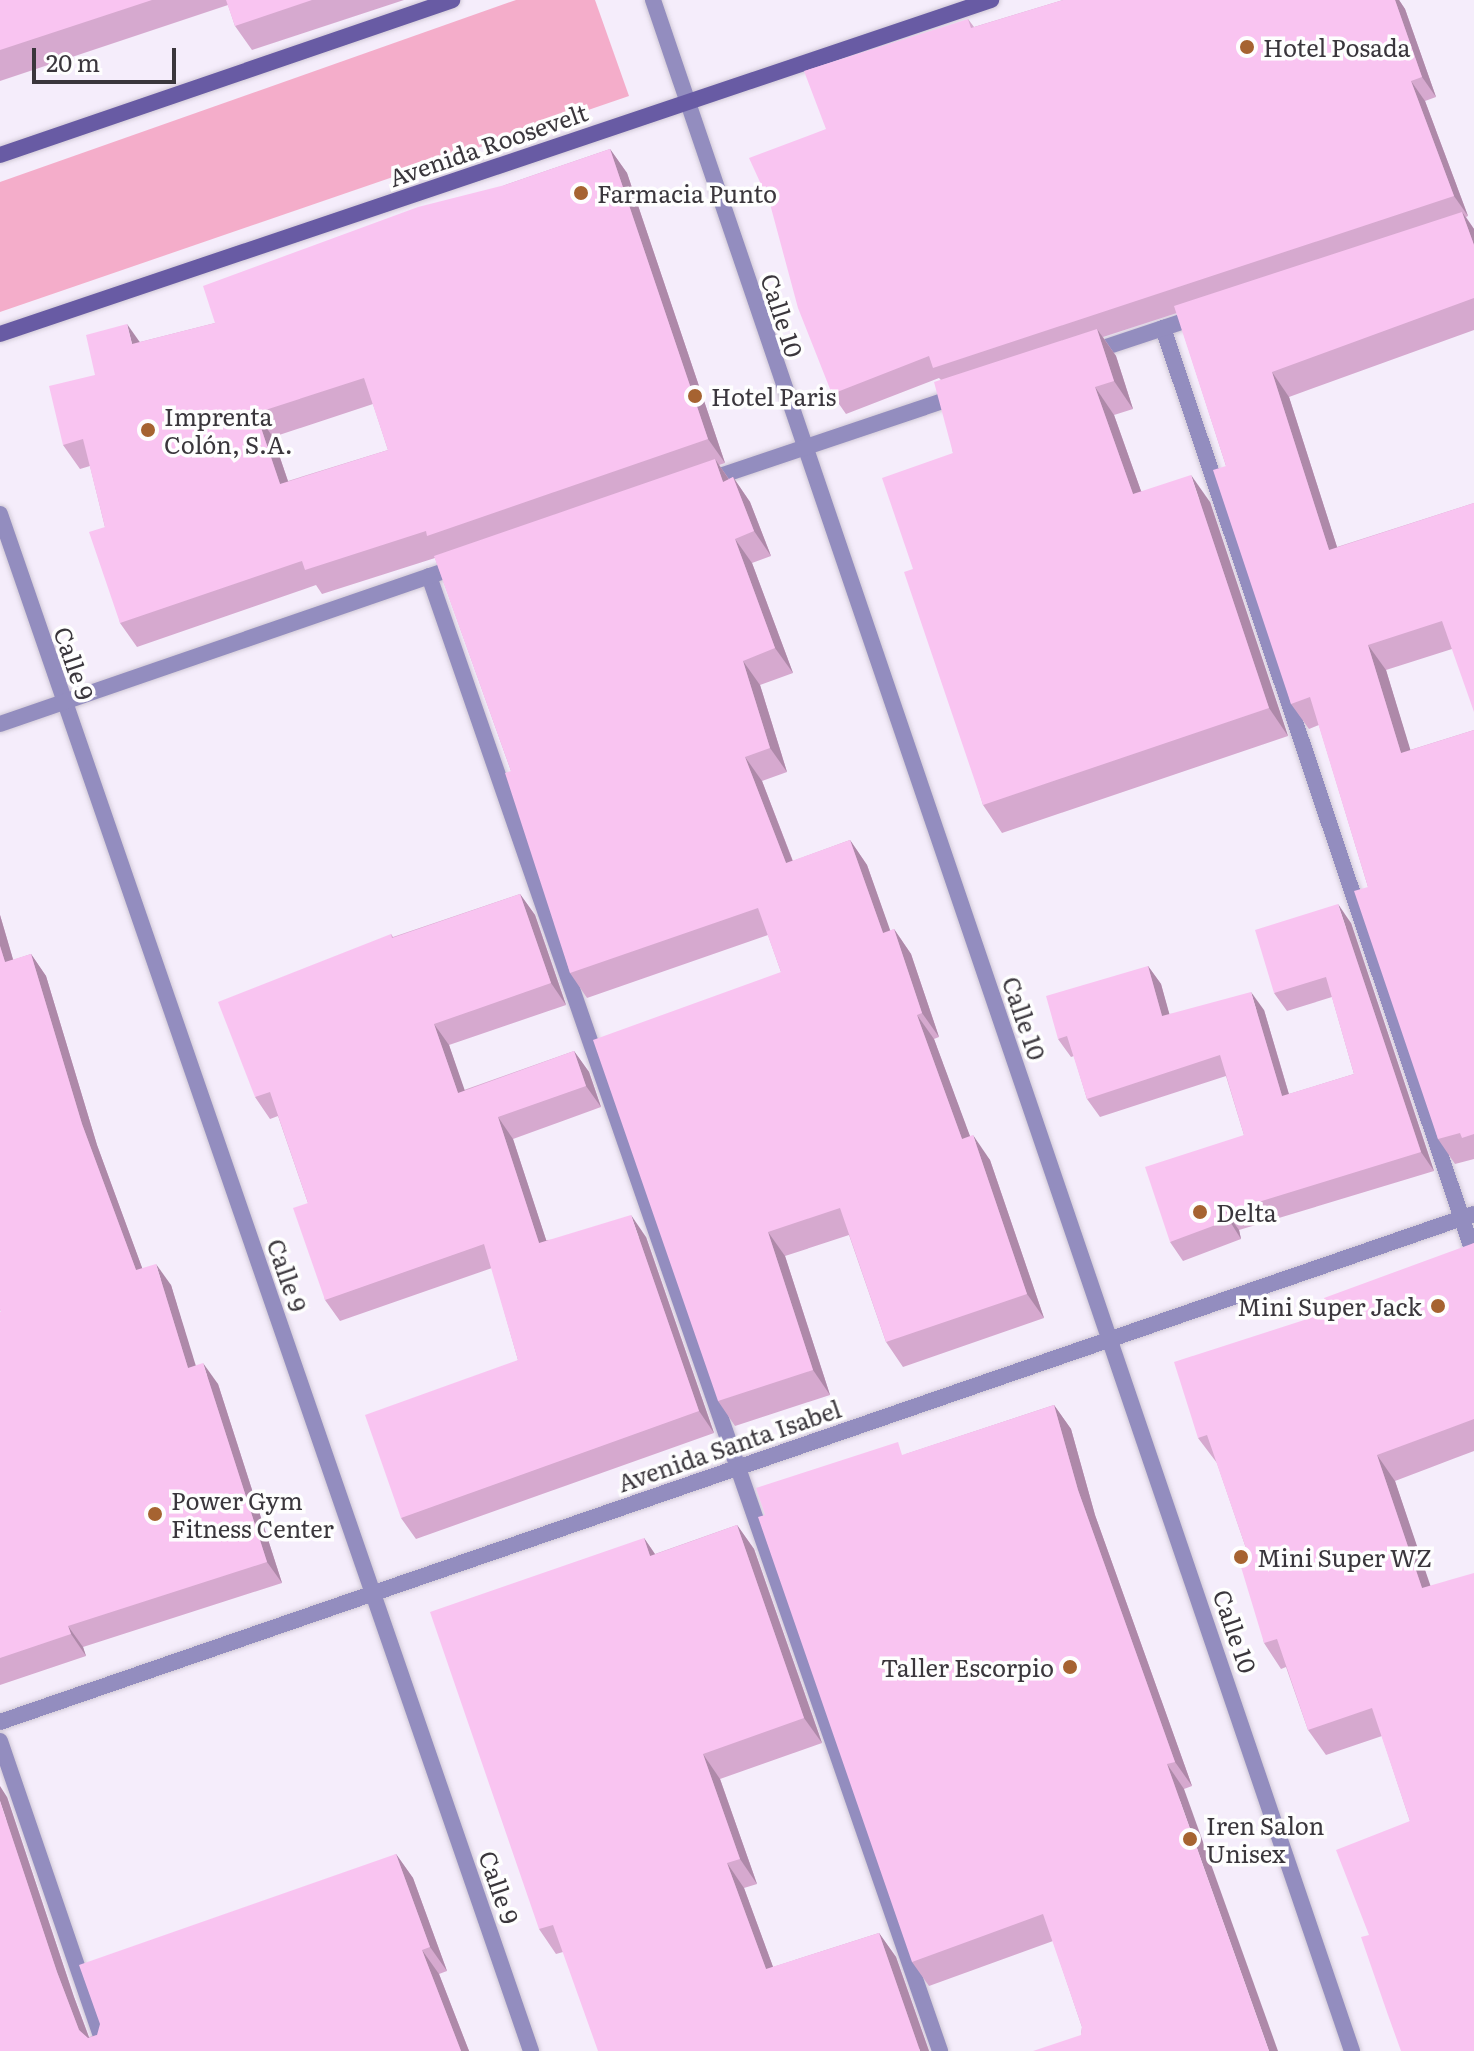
<!DOCTYPE html>
<meta charset="utf-8">
<style>
body{margin:0}
#map{position:relative;width:1474px;height:2051px;overflow:hidden;background:#f5edfb;font-family:Literata,serif}
div>[style]{position:absolute}
[style*='--x']{left:calc(var(--x)*1px);top:calc(var(--y)*1px);width:calc(var(--w)*1px);rotate:calc(var(--a)*1deg)}
.green>*{inset:0;background:#f4adca}
.roads{filter:drop-shadow(0 0 2px #d0c8d5) drop-shadow(0 0 2px #d0c8d5)}
.service>*{height:16px;margin:-8px;padding:0 8px;transform-origin:8px;border-radius:8px;background:#938dbf}
.minor>*{height:16px;margin:-8px;padding:0 8px;transform-origin:8px;border-radius:8px;background:#938dbf}
.secondary>*{height:16px;margin:-8px;padding:0 8px;transform-origin:8px;border-radius:8px;background:#685ba4}
.wall>*{inset:0;background:#d6a9cf}
.shaded-wall>*{inset:0;background:#ae89a9}
.building>*{inset:0;background:#f9c4f1}
.dots>*{width:22px;height:22px;translate:-50% -50%;box-sizing:border-box;border:4px solid #fefefe;border-radius:50%}
span{translate:-50% -50%;white-space:nowrap;text-align:center;line-height:1.15;-webkit-text-stroke:7px #fefefe;paint-order:stroke}
.poi-label{font-size:24px;color:#3a363c}
.left{translate:0 -50%;text-align:left}
.right{translate:-100% -50%;text-align:right}
.street-label{font-size:24px;color:#3a363c}
.scale{position:absolute;left:32px;top:48px;width:144px;height:36px;box-sizing:border-box;border:4px solid #3a363c;border-top:0;padding-left:10px;font-size:24px;line-height:28px;white-space:nowrap;color:#3a363c;-webkit-text-stroke:6px #fefefe;paint-order:stroke}
</style>
<div id="map">
<div class="green">
<i style="clip-path:polygon(516px 0,595px 0,629px 96px,0 312px,0 182px)"></i>
</div>
<div class="roads">
<div class="service">
<i style="--x:1163;--y:328;--w:978;--a:71.45"></i>
<i style="--x:429;--y:576;--w:1561;--a:70.89"></i>
<i style="--x:0;--y:1741;--w:328;--a:71.1"></i>
</div>
<div class="minor">
<i style="--x:653;--y:0;--w:2167;--a:71.18"></i>
<i style="--x:1088;--y:353;--w:117;--a:-18.4"></i>
<i style="--x:705;--y:481;--w:269;--a:-18.6"></i>
<i style="--x:0;--y:514;--w:1626;--a:70.94"></i>
<i style="--x:0;--y:724;--w:486;--a:-19"></i>
<i style="--x:0;--y:1722;--w:1559;--a:-19.02"></i>
</div>
<div class="secondary">
<i style="--x:0;--y:155;--w:478;--a:-18.9"></i>
<i style="--x:0;--y:334;--w:1046;--a:-18.63"></i>
</div>
</div>
<div class="wall">
<i style="clip-path:polygon(0 0,404px 0,252px 50px,235px 26px,228px 5px,0 81px)"></i>
<i style="clip-path:polygon(1063px 0,1399px 0,1405px 9px,1436px 97px,1425px 101px,1468px 216px,1466px 217px,1474px 229px,1474px 330px,1289px 397px,1337px 547px,1474px 503px,1452px 649px,1386px 670px,1410px 750px,1474px 730px,1474px 1159px,1455px 1164px,1438px 1139px,1368px 887px,1319px 725px,1309px 729px,1291px 704px,1226px 466px,1177px 313px,1103px 337px,1116px 356px,1133px 409px,1114px 415px,1141px 491px,1210px 502px,1288px 736px,1002px 833px,983px 805px,913px 569px,953px 453px,941px 380px,939px 378px,846px 414px,832px 394px,826px 129px,968px 19px,974px 27px)"></i>
<i style="clip-path:polygon(evenodd,610px 149px,627px 173px,725px 463px,719px 465px,729px 479px,733px 477px,750px 502px,771px 556px,752px 563px,793px 673px,760px 685px,787px 772px,762px 781px,793px 861px,850px 840px,867px 865px,890px 931px,894px 929px,911px 954px,939px 1037px,934px 1039px,970px 1137px,990px 1160px,1044px 1318px,903px 1367px,886px 1342px,849px 1235px,785px 1256px,830px 1395px,735px 1426px,718px 1401px,781px 972px,768px 935px,587px 998px,570px 973px,511px 771px,435px 558px,322px 594px,316px 585px,137px 647px,120px 623px,105px 527px,90px 466px,80px 469px,63px 445px,95px 375px,140px 342px,215px 323px,505px 185px,610px 149px,373px 404px,388px 450px,288px 481px,273px 437px,373px 404px)"></i>
<i style="clip-path:polygon(520px 894px,535px 915px,566px 1005px,449px 1045px,464px 1090px,574px 1051px,589px 1072px,601px 1107px,513px 1139px,546px 1240px,646px 1237px,714px 1433px,416px 1539px,401px 1518px,518px 1360px,492px 1268px,340px 1321px,325px 1300px,308px 1203px,278px 1116px,270px 1119px,255px 1097px,391px 934px,393px 937px)"></i>
<i style="clip-path:polygon(0 915px,13px 960px,31px 954px,46px 976px,97px 1145px,142px 1268px,171px 1285px,195px 1366px,218px 1384px,282px 1583px,83px 1647px,86px 1656px,0 1685px,0 1312px,1px 1312px,0 1309px)"></i>
<i style="clip-path:polygon(1351px 923px,1434px 1171px,1239px 1230px,1241px 1239px,1183px 1261px,1170px 1242px,1244px 1135px,1226px 1076px,1100px 1117px,1087px 1099px,1074px 1056px,1071px 1057px,1058px 1039px,1148px 966px,1161px 984px,1169px 1014px,1264px 1010px,1289px 1094px,1354px 1074px,1332px 997px,1287px 1011px,1274px 993px)"></i>
<i style="clip-path:polygon(1474px 1243px,1474px 1451px,1395px 1481px,1430px 1586px,1474px 2051px,1369px 1935px,1410px 1821px,1382px 1736px,1326px 1755px,1308px 1730px,1286px 1667px,1281px 1669px,1264px 1643px,1248px 1554px,1217px 1463px,1198px 1438px,1329px 1312px)"></i>
<i style="clip-path:polygon(1054px 1405px,1071px 1429px,1095px 1515px,1192px 1786px,1184px 1789px,1081px 2035px,1082px 2027px,1053px 1941px,929px 1986px,912px 1962px,906px 1454px)"></i>
<i style="clip-path:polygon(737px 1525px,754px 1549px,822px 1743px,720px 1779px,757px 1884px,744px 1888px,773px 1967px,879px 1933px,896px 1957px,929px 2051px,563px 1952px,556px 1954px,539px 1929px,644px 1538px,655px 1554px)"></i>
<i style="clip-path:polygon(7px 1797px,74px 1997px,89px 2037px,97px 2035px,396px 1854px,413px 1878px,447px 1971px,439px 1974px,469px 2051px,0 2051px)"></i>
</div>
<div class="shaded-wall">
<i style="clip-path:polygon(1395px 0,1399px 0,1405px 9px,1436px 97px,1422px 77px)"></i>
<i style="clip-path:polygon(1411px 81px,1425px 101px,1468px 216px,1454px 196px)"></i>
<i style="clip-path:polygon(610px 149px,627px 173px,725px 463px,708px 439px)"></i>
<i style="clip-path:polygon(1462px 212px,1474px 229px,1474px 245px)"></i>
<i style="clip-path:polygon(127px 324px,144px 348px,132px 344px)"></i>
<i style="clip-path:polygon(1097px 329px,1116px 356px,1133px 409px,1114px 381px)"></i>
<i style="clip-path:polygon(1272px 372px,1289px 397px,1346px 575px,1329px 550px)"></i>
<i style="clip-path:polygon(1095px 387px,1114px 415px,1152px 522px,1133px 494px)"></i>
<i style="clip-path:polygon(256px 413px,273px 437px,297px 508px,280px 484px)"></i>
<i style="clip-path:polygon(715px 459px,732px 484px,723px 482px)"></i>
<i style="clip-path:polygon(1191px 475px,1210px 502px,1288px 736px,1269px 708px)"></i>
<i style="clip-path:polygon(733px 477px,750px 502px,771px 556px,754px 531px)"></i>
<i style="clip-path:polygon(735px 539px,752px 563px,793px 673px,775px 648px)"></i>
<i style="clip-path:polygon(1368px 645px,1386px 670px,1419px 778px,1401px 753px)"></i>
<i style="clip-path:polygon(743px 661px,760px 685px,787px 772px,770px 748px)"></i>
<i style="clip-path:polygon(745px 757px,762px 781px,803px 888px,786px 863px)"></i>
<i style="clip-path:polygon(850px 840px,867px 865px,900px 958px,883px 933px)"></i>
<i style="clip-path:polygon(520px 894px,535px 915px,566px 1005px,551px 983px)"></i>
<i style="clip-path:polygon(1338px 904px,1351px 923px,1434px 1171px,1421px 1152px)"></i>
<i style="clip-path:polygon(0 915px,20px 983px,5px 962px,0 946px)"></i>
<i style="clip-path:polygon(894px 929px,911px 954px,939px 1037px,922px 1013px)"></i>
<i style="clip-path:polygon(31px 954px,46px 976px,97px 1145px,151px 1292px,136px 1270px,82px 1124px)"></i>
<i style="clip-path:polygon(1148px 966px,1161px 984px,1175px 1034px,1162px 1016px)"></i>
<i style="clip-path:polygon(1251px 992px,1264px 1010px,1295px 1115px,1282px 1096px)"></i>
<i style="clip-path:polygon(917px 1015px,934px 1039px,980px 1163px,962px 1139px)"></i>
<i style="clip-path:polygon(434px 1024px,449px 1045px,473px 1114px,458px 1093px)"></i>
<i style="clip-path:polygon(574px 1051px,589px 1072px,601px 1107px,586px 1086px)"></i>
<i style="clip-path:polygon(498px 1117px,513px 1139px,554px 1264px,539px 1243px)"></i>
<i style="clip-path:polygon(973px 1135px,990px 1160px,1044px 1318px,1027px 1294px)"></i>
<i style="clip-path:polygon(1226px 1212px,1239px 1230px,1241px 1239px,1229px 1220px)"></i>
<i style="clip-path:polygon(631px 1215px,646px 1237px,714px 1433px,699px 1411px)"></i>
<i style="clip-path:polygon(768px 1232px,785px 1256px,830px 1395px,813px 1370px)"></i>
<i style="clip-path:polygon(156px 1264px,171px 1285px,203px 1389px,188px 1368px)"></i>
<i style="clip-path:polygon(203px 1363px,218px 1384px,282px 1583px,267px 1562px)"></i>
<i style="clip-path:polygon(1054px 1405px,1071px 1429px,1095px 1515px,1192px 1786px,1175px 1762px,1078px 1490px)"></i>
<i style="clip-path:polygon(1377px 1455px,1395px 1481px,1440px 1614px,1422px 1588px)"></i>
<i style="clip-path:polygon(737px 1525px,754px 1549px,822px 1743px,804px 1718px)"></i>
<i style="clip-path:polygon(644px 1538px,661px 1563px,650px 1556px)"></i>
<i style="clip-path:polygon(68px 1626px,83px 1647px,86px 1656px,71px 1634px)"></i>
<i style="clip-path:polygon(703px 1754px,720px 1779px,757px 1884px,740px 1859px)"></i>
<i style="clip-path:polygon(1167px 1764px,1184px 1789px,1278px 2051px,1269px 2051px)"></i>
<i style="clip-path:polygon(0 1786px,7px 1797px,74px 1997px,94px 2051px,79px 2030px,57px 1972px,0 1801px)"></i>
<i style="clip-path:polygon(396px 1854px,413px 1878px,447px 1971px,430px 1947px)"></i>
<i style="clip-path:polygon(727px 1863px,744px 1888px,783px 1994px,766px 1969px)"></i>
<i style="clip-path:polygon(879px 1933px,896px 1957px,929px 2051px,920px 2051px)"></i>
<i style="clip-path:polygon(422px 1950px,439px 1974px,469px 2051px,461px 2051px)"></i>
</div>
<div class="building">
<i style="clip-path:polygon(0 0,152px 0,0 50px)"></i>
<i style="clip-path:polygon(226px 0,312px 0,235px 26px)"></i>
<i style="clip-path:polygon(1063px 0,1395px 0,1422px 77px,1411px 81px,1454px 196px,933px 368px,929px 356px,832px 394px,798px 308px,770px 204px,749px 158px,826px 129px,804px 71px,968px 19px,971px 28px)"></i>
<i style="clip-path:polygon(evenodd,610px 149px,708px 439px,427px 536px,426px 531px,305px 570px,302px 561px,120px 623px,89px 532px,105px 527px,83px 439px,63px 445px,49px 386px,95px 375px,86px 335px,127px 324px,132px 344px,215px 323px,203px 286px,418px 207px,505px 185px,610px 149px,364px 378px,388px 450px,280px 484px,256px 413px,364px 378px)"></i>
<i style="clip-path:polygon(1462px 212px,1474px 245px,1474px 298px,1272px 372px,1329px 550px,1474px 503px,1474px 712px,1442px 621px,1368px 645px,1401px 753px,1474px 730px,1474px 1134px,1462px 1138px,1460px 1133px,1438px 1139px,1354px 891px,1368px 887px,1310px 697px,1291px 704px,1213px 470px,1226px 466px,1174px 306px)"></i>
<i style="clip-path:polygon(1097px 329px,1114px 381px,1095px 387px,1133px 494px,1191px 475px,1269px 708px,983px 805px,904px 572px,913px 569px,882px 478px,953px 453px,934px 382px)"></i>
<i style="clip-path:polygon(715px 459px,723px 482px,733px 477px,754px 531px,735px 539px,775px 648px,743px 661px,770px 748px,745px 757px,786px 863px,850px 840px,883px 933px,894px 929px,922px 1013px,917px 1015px,962px 1139px,973px 1135px,1027px 1294px,886px 1342px,840px 1208px,768px 1232px,813px 1370px,718px 1401px,593px 1040px,781px 972px,758px 908px,570px 973px,505px 773px,511px 771px,434px 556px)"></i>
<i style="clip-path:polygon(520px 894px,551px 983px,434px 1024px,458px 1093px,574px 1051px,586px 1086px,498px 1117px,539px 1243px,631px 1215px,699px 1411px,401px 1518px,365px 1415px,518px 1360px,484px 1244px,325px 1300px,293px 1208px,308px 1203px,270px 1092px,255px 1097px,218px 1002px,391px 934px,392px 938px)"></i>
<i style="clip-path:polygon(1338px 904px,1421px 1152px,1226px 1212px,1229px 1220px,1170px 1242px,1145px 1167px,1244px 1135px,1220px 1055px,1087px 1099px,1067px 1036px,1058px 1039px,1046px 996px,1148px 966px,1162px 1016px,1251px 992px,1282px 1096px,1354px 1074px,1326px 977px,1274px 993px,1255px 930px)"></i>
<i style="clip-path:polygon(0 946px,5px 962px,31px 954px,82px 1124px,136px 1270px,156px 1264px,188px 1368px,203px 1363px,267px 1562px,68px 1626px,71px 1634px,0 1658px,0 1312px,1px 1312px,0 1309px)"></i>
<i style="clip-path:polygon(1474px 1243px,1474px 1419px,1377px 1455px,1422px 1588px,1474px 1573px,1474px 2051px,1401px 2051px,1388px 2015px,1361px 1937px,1369px 1935px,1336px 1850px,1410px 1821px,1372px 1708px,1308px 1730px,1277px 1639px,1264px 1643px,1238px 1557px,1248px 1554px,1207px 1435px,1198px 1438px,1174px 1362px,1329px 1312px,1324px 1298px)"></i>
<i style="clip-path:polygon(1054px 1405px,1078px 1490px,1175px 1762px,1167px 1764px,1269px 2051px,1033px 2051px,1081px 2035px,1082px 2027px,1043px 1914px,912px 1962px,758px 1517px,765px 1515px,756px 1488px,898px 1442px,902px 1455px)"></i>
<i style="clip-path:polygon(737px 1525px,804px 1718px,703px 1754px,740px 1859px,727px 1863px,766px 1969px,879px 1933px,920px 2051px,598px 2051px,553px 1925px,539px 1929px,430px 1612px,644px 1538px,650px 1556px)"></i>
<i style="clip-path:polygon(0 1801px,57px 1972px,79px 2030px,88px 2038px,97px 2035px,100px 2024px,79px 1965px,396px 1854px,430px 1947px,422px 1950px,461px 2051px,0 2051px)"></i>
</div>
<div class="dots">
<i style="left:1247px;top:47px;background:#a66331"></i>
<i style="left:581px;top:193px;background:#a66331"></i>
<i style="left:695px;top:396px;background:#a66331"></i>
<i style="left:148px;top:430px;background:#a66331"></i>
<i style="left:1200px;top:1212px;background:#a66331"></i>
<i style="left:1438px;top:1306px;background:#a66331"></i>
<i style="left:155px;top:1514px;background:#a66331"></i>
<i style="left:1241px;top:1557px;background:#a66331"></i>
<i style="left:1070px;top:1667px;background:#a66331"></i>
<i style="left:1190px;top:1839px;background:#a66331"></i>
</div>
<div class="poi-label">
<span class="left" style="left:1263px;top:47px">Hotel Posada</span>
<span class="left" style="left:597px;top:193px">Farmacia Punto</span>
<span class="left" style="left:711px;top:396px">Hotel Paris</span>
<span class="left" style="left:164px;top:430px">Imprenta<br>Colón, S.A.</span>
<span class="left" style="left:1216px;top:1212px">Delta</span>
<span class="right" style="left:1422px;top:1306px">Mini Super Jack</span>
<span class="left" style="left:171px;top:1514px">Power Gym<br>Fitness Center</span>
<span class="left" style="left:1257px;top:1557px">Mini Super WZ</span>
<span class="right" style="left:1054px;top:1667px">Taller Escorpio</span>
<span class="left" style="left:1206px;top:1839px">Iren Salon<br>Unisex</span>
</div>
<div class="street-label">
<span style="left:488px;top:144px;rotate:-19deg">Avenida Roosevelt</span>
<span style="left:783px;top:315px;rotate:72deg">Calle 10</span>
<span style="left:75px;top:663px;rotate:71deg">Calle 9</span>
<span style="left:1025px;top:1018px;rotate:71deg">Calle 10</span>
<span style="left:288px;top:1275px;rotate:71deg">Calle 9</span>
<span style="left:729px;top:1445px;rotate:-19deg">Avenida Santa Isabel</span>
<span style="left:1236px;top:1631px;rotate:71deg">Calle 10</span>
<span style="left:500px;top:1887px;rotate:71deg">Calle 9</span>
</div>
<div class="scale">20 m</div>
</div>
